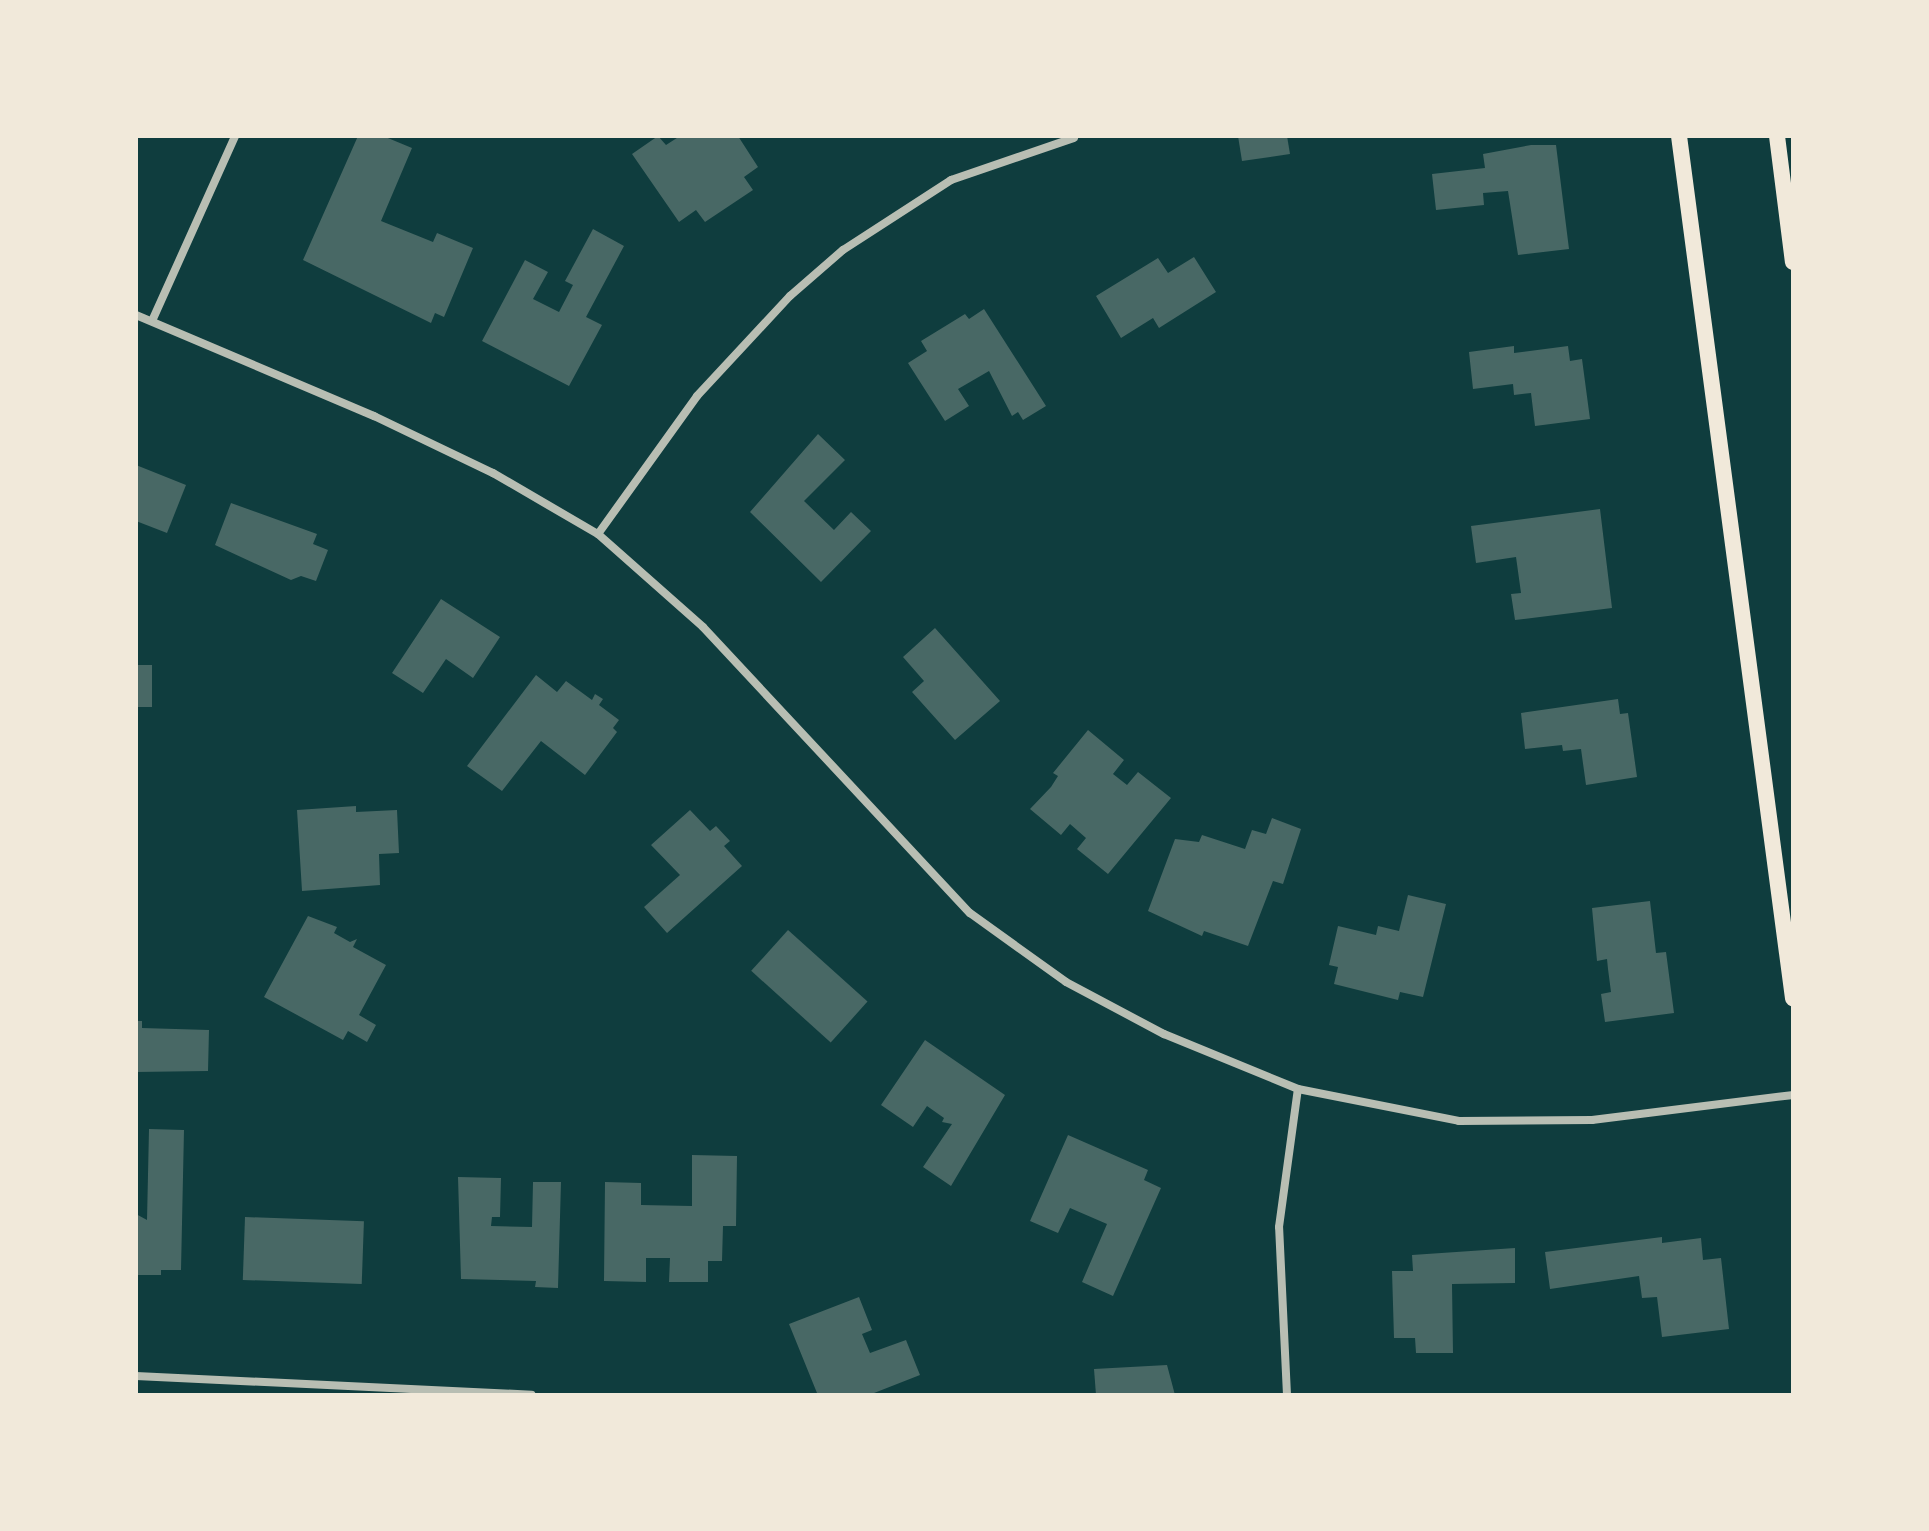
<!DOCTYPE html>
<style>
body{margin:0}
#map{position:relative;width:1929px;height:1531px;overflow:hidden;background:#0f3d3e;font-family:Cabin,sans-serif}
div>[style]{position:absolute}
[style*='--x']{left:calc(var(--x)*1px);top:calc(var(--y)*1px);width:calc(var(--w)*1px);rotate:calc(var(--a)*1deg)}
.building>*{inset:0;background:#486865;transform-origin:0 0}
.minor>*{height:8px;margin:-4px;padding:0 4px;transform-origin:4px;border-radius:4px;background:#b8beb3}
.secondary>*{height:16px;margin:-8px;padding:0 8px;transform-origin:8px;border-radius:8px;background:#f1e9da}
span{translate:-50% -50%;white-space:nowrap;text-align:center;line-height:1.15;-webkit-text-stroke:8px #f1e9da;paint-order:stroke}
.frame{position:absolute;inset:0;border:138px solid #f1e9da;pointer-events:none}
</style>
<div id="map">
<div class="building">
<i style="clip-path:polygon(358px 136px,383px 136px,412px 148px,381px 221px,433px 242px,437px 233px,473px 248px,444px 317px,435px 313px,431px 323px,303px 260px)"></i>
<i style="clip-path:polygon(658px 136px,666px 145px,680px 136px,738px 136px,758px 167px,744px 177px,753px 190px,705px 222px,696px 210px,679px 222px,632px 154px)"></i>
<i style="clip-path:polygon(1238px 136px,1287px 136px,1290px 154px,1242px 161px)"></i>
<i style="clip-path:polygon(1531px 145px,1556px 145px,1569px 249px,1518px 255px,1508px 191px,1483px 193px,1484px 205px,1436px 210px,1432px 174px,1485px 168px,1483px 154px)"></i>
<i style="clip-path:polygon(593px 229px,624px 246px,586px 317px,602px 325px,569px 386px,482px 341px,525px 260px,548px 272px,533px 299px,559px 312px,573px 285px,565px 281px)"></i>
<i style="clip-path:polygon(1194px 257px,1216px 292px,1159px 328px,1153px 318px,1121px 338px,1096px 296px,1158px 258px,1168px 273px)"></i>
<i style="clip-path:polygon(984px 309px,1046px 406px,1023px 420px,1018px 412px,1012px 416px,989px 371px,958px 389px,969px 406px,945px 421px,908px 363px,927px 351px,921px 341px,965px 314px,969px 319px)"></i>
<i style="clip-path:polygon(1514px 346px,1514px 353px,1568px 346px,1570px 361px,1582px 359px,1590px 419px,1535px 426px,1531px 393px,1514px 395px,1513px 384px,1473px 389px,1469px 352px)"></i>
<i style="clip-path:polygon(818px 434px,845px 460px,804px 501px,834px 530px,851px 512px,871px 531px,821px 582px,750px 512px)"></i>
<i style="clip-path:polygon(136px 465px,186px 485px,167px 533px,136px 521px)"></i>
<i style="clip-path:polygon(231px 503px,317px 534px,313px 544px,328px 550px,316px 581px,301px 576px,291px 580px,215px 545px)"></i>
<i style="clip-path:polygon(1600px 509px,1612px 608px,1515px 620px,1511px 594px,1521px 593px,1516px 557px,1476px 563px,1471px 526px)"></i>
<i style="clip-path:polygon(441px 599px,500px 637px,473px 678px,446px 659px,423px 693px,392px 673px)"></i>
<i style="clip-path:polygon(935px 628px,1000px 701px,955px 740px,912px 692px,924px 681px,903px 657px)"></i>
<i style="left:136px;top:665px;width:16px;height:42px"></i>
<i style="clip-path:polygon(536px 675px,557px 692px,566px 681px,592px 700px,595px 694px,603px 699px,599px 705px,619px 720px,613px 728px,617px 732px,585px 775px,541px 741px,502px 791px,467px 766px)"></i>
<i style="clip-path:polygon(1618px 699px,1620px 714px,1628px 713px,1637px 777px,1586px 785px,1581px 749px,1563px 751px,1562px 745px,1525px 749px,1521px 713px)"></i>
<i style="clip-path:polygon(1088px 730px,1124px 760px,1113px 774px,1127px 785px,1138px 772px,1171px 798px,1108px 874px,1077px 849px,1086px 838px,1070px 824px,1061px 835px,1030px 809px,1051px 787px,1058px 776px,1053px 773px)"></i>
<i style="clip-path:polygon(356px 806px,356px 812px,397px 810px,399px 853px,379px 854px,380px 885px,302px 891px,297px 810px)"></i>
<i style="clip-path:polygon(690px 810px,710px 831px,716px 826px,730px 841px,724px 846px,742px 866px,667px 933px,644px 907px,680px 875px,651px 845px)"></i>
<i style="clip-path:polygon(1272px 818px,1301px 829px,1283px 884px,1273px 881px,1248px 946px,1204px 931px,1202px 936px,1148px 911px,1175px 839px,1199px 842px,1202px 835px,1245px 849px,1252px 830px,1266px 834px)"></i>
<i style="clip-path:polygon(1408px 895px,1446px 904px,1423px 997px,1400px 992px,1398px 1000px,1334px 984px,1338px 967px,1329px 965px,1338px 926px,1376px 935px,1378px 926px,1399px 931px)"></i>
<i style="clip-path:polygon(1650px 901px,1656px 953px,1666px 952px,1674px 1013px,1605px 1022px,1601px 994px,1611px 992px,1608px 969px,1607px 959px,1597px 961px,1592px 908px)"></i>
<i style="clip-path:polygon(308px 916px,337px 927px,334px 933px,350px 942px,357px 939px,353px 947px,386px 965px,359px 1015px,376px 1025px,367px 1042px,348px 1031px,343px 1040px,264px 997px)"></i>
<i style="left:788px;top:930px;width:107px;height:55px;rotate:42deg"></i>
<i style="clip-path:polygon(136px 1021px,142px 1021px,142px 1028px,209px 1030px,208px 1071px,136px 1072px)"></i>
<i style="clip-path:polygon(925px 1040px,1005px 1095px,951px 1186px,923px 1167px,952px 1124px,942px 1122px,944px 1118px,927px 1106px,913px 1127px,881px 1105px)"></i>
<i style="clip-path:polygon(149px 1129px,184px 1130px,181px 1270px,161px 1270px,161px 1275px,136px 1275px,136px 1214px,147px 1220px)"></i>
<i style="clip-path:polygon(1068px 1135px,1148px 1170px,1144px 1180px,1161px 1188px,1113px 1296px,1082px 1282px,1107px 1224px,1070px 1208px,1058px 1233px,1030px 1221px)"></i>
<i style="clip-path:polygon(692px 1155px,737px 1156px,736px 1226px,723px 1226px,722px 1261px,708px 1261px,708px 1282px,669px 1282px,670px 1258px,646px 1258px,646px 1282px,604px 1281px,605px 1182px,641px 1183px,641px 1205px,692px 1206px)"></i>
<i style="clip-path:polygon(458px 1177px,501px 1178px,500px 1217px,492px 1217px,491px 1226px,532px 1227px,533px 1182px,561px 1182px,558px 1288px,535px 1287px,536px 1281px,461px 1279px)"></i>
<i style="left:245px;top:1217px;width:119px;height:63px;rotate:2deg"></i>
<i style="clip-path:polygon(1662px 1237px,1662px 1243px,1701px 1238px,1703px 1260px,1721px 1258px,1729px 1329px,1662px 1337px,1657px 1297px,1642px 1298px,1639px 1276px,1550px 1289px,1545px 1252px)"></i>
<i style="clip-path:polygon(1515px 1248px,1515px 1283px,1452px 1284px,1453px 1353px,1416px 1353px,1415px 1338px,1394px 1338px,1392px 1271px,1413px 1271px,1412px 1255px)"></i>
<i style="clip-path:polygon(859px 1297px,872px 1330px,862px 1334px,870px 1353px,906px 1340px,920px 1375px,869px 1395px,817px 1393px,789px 1324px)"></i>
<i style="clip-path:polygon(1167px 1365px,1175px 1395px,1096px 1395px,1094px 1369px)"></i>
</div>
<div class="minor">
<i style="--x:136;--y:315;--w:259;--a:23"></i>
<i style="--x:374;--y:416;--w:132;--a:25.6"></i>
<i style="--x:493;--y:473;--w:121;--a:30.2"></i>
<i style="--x:598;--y:534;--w:140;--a:41.5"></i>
<i style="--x:703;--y:627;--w:391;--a:47"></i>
<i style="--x:970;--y:913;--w:118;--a:35.7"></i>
<i style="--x:1066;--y:982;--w:111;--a:28"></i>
<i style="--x:1164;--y:1034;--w:145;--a:22.3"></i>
<i style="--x:1298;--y:1089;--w:164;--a:11.2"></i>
<i style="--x:1459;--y:1121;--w:133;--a:-0.4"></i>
<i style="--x:1592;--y:1120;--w:203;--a:-7.1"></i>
<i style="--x:152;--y:321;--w:203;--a:-65.8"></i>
<i style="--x:598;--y:534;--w:170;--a:-54.3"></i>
<i style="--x:697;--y:396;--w:137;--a:-47.1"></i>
<i style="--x:790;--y:296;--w:70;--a:-41"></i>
<i style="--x:843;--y:250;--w:129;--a:-32.9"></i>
<i style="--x:951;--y:180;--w:130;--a:-18.9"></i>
<i style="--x:136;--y:1376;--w:396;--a:2.7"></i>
<i style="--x:1287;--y:1395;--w:168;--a:-92.7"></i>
<i style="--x:1279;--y:1227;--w:139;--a:-82.2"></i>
</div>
<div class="secondary">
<i style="--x:1679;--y:136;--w:870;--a:82.47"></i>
<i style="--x:1777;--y:136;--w:127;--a:82.8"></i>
</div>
<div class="frame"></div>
</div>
